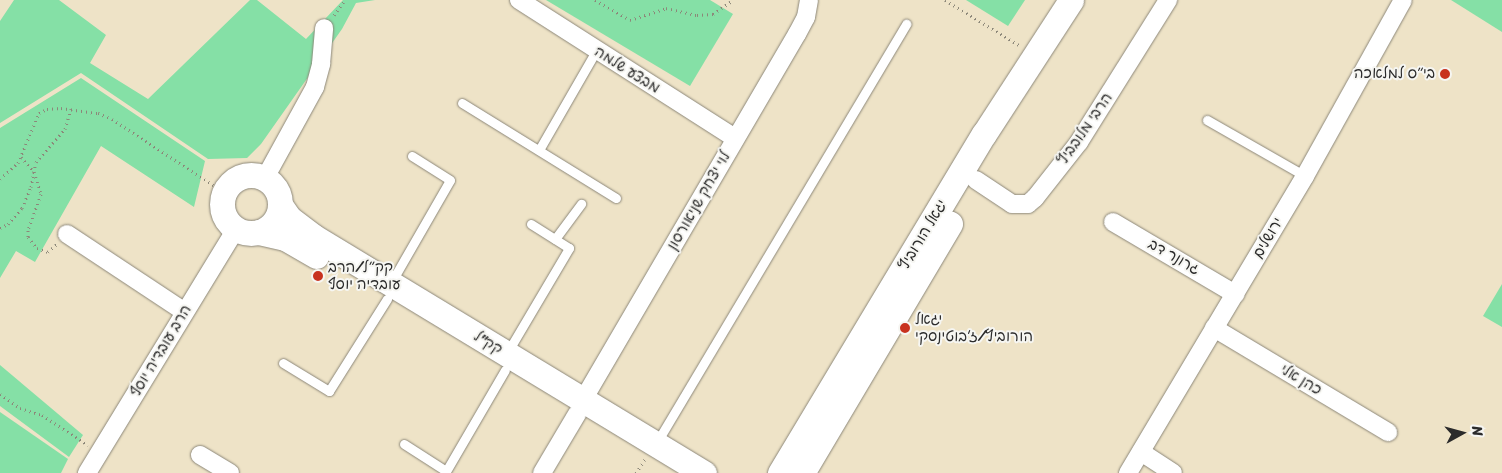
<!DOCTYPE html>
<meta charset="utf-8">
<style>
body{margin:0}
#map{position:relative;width:1502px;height:473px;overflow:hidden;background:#eee3c7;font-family:Sriracha,"Playpen Sans Hebrew",sans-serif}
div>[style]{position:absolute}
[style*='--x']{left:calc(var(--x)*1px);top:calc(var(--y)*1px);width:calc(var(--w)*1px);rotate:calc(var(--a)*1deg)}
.green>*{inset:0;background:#85e0a6}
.path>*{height:3px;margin-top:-1.5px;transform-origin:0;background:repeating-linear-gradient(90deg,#8c8779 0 1px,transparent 0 5px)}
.roads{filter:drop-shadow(0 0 1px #8c8779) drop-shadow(0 0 1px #8c8779)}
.lane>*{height:9px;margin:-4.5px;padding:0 4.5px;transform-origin:4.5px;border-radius:4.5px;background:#fff}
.street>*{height:18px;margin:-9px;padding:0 9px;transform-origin:9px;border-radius:9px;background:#fff}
.secondary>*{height:25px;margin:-12.5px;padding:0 12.5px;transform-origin:12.5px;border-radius:12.5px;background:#fff}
.secondary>.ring{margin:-12.5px;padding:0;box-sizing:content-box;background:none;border:25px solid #fff;border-radius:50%}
.dots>*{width:14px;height:14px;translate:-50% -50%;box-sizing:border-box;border:2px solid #f6f6f2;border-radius:50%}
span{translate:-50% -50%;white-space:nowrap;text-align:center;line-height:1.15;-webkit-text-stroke:4px #f6f6f2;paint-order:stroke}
.street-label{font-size:15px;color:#2b2b2b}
.poi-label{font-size:15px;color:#2b2b2b}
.right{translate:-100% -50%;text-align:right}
.left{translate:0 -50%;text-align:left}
.north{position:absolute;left:1437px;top:408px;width:50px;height:50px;-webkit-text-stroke:4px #f6f6f2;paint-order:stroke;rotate:83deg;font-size:14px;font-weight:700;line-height:20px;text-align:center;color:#2b2b2b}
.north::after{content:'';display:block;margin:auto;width:18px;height:22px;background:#2b2b2b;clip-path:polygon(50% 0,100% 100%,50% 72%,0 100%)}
</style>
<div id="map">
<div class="green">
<i style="clip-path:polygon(14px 0,59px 0,106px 35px,90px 63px,148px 99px,250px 0,257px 0,306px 39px,343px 0,375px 0,356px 3px,342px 29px,261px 144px,247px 158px,208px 159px,81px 73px,0 123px,0 21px)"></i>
<i style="clip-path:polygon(546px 0,710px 0,733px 14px,690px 86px)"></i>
<i style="clip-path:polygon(966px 0,1025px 0,1008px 26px)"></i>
<i style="clip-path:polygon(1451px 0,1502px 0,1502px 32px)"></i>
<i style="clip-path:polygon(81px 78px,205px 161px,194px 207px,101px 146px,35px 262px,16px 251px,0 278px,0 128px)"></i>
<i style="clip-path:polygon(1502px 284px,1502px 327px,1483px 316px)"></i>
<i style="clip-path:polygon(0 365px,83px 435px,69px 457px,0 406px)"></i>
<i style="clip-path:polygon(0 412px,68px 459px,61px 473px,0 473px)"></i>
</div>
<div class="path">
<i style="--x:595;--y:0;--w:40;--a:29.7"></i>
<i style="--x:630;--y:20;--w:38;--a:-18"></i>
<i style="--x:666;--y:8;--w:32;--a:13"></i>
<i style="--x:697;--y:15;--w:16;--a:-4"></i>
<i style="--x:713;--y:14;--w:24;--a:-35"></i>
<i style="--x:945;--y:0;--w:87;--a:31.3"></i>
<i style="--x:334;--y:15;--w:19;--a:-54"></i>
<i style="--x:21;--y:157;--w:20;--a:49"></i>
<i style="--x:34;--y:172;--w:23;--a:72"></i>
<i style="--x:41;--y:194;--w:38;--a:110"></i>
<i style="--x:28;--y:230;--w:7;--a:90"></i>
<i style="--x:28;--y:237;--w:14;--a:51"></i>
<i style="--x:37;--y:248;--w:12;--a:20"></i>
<i style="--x:48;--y:252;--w:12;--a:-42"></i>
<i style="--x:0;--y:179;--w:24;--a:-42"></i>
<i style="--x:18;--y:163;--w:54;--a:-67.2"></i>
<i style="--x:39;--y:113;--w:9;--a:-27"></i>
<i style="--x:47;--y:109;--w:14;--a:-4"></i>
<i style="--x:61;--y:108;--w:37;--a:8"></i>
<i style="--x:98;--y:113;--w:15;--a:23"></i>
<i style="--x:112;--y:119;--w:134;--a:33.1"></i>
<i style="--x:0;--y:228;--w:9;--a:-27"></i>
<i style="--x:8;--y:224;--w:21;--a:-49"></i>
<i style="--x:22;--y:208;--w:23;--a:-67"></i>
<i style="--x:31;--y:187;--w:25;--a:-79"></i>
<i style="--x:36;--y:162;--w:44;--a:-48.7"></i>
<i style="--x:65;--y:129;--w:21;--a:-73"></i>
<i style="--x:0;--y:394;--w:24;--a:35"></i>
<i style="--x:20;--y:408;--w:23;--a:18"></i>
<i style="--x:42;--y:415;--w:55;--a:33.1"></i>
<i style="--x:636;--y:473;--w:17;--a:-57"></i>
</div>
<div class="roads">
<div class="lane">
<i style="--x:462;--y:103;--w:181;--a:31.7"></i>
<i style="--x:1207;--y:120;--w:113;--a:29.7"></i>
<i style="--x:539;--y:150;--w:114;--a:-60.1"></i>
<i style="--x:555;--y:239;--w:44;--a:-53.4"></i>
<i style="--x:392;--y:281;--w:116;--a:-60.1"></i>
<i style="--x:450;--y:180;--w:45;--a:-147.7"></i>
<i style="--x:507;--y:353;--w:122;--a:-59.4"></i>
<i style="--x:569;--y:248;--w:45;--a:-147.7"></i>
<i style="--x:283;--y:363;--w:54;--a:31.3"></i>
<i style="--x:329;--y:391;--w:109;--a:-57.8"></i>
<i style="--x:657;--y:442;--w:487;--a:-59.2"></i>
<i style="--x:404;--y:444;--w:50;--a:32.7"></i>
<i style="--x:445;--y:473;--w:119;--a:-59.8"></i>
</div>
<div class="street">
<i style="--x:519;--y:0;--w:256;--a:32.6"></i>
<i style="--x:265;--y:178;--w:104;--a:-61.2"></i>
<i style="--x:315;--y:87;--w:24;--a:-75"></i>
<i style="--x:321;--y:64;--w:36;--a:-85"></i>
<i style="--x:976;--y:180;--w:43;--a:33.7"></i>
<i style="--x:1012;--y:204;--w:16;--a:0"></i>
<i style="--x:1028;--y:204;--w:9;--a:-41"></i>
<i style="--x:1035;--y:198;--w:71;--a:-51.8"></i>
<i style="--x:1079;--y:142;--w:168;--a:-57.9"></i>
<i style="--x:1113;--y:222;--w:142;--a:30.5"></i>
<i style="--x:67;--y:234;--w:141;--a:33.5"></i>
<i style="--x:1214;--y:328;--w:203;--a:30.9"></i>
<i style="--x:583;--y:400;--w:424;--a:-59.7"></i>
<i style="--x:797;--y:34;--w:19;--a:-62"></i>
<i style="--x:806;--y:17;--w:17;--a:-80"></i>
<i style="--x:1141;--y:452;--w:38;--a:33"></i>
<i style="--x:200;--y:455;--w:35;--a:31"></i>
<i style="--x:87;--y:473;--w:286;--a:-58.6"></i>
<i style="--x:542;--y:473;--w:69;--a:-59.3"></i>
<i style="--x:1128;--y:473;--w:346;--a:-59.2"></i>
<i style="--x:1305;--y:176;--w:201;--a:-60.9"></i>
</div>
<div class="secondary">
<i class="ring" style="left:222px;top:175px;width:33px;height:33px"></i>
<i style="--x:280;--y:205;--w:16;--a:55"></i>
<i style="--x:289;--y:218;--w:31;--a:37"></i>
<i style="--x:314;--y:237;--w:456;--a:31.2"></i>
<i style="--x:259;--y:232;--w:27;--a:13"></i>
<i style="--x:285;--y:238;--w:36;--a:30"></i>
<i style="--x:780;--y:473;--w:396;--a:-59"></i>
<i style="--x:984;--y:134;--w:160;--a:-57"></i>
<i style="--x:802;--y:473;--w:290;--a:-59.3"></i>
</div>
</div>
<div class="dots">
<i style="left:1445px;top:74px;background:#c8321e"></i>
<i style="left:318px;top:276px;background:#c8321e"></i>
<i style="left:905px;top:328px;background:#c8321e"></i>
</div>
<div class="street-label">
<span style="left:627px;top:70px;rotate:32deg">מבצע שלמה</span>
<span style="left:1085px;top:129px;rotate:-55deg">הרבי מלובביץ</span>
<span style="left:699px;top:201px;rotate:-60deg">לוי יצחק שניאורסון</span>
<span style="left:923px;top:235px;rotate:-59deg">יגאל הורוביץ</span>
<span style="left:1268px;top:238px;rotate:-59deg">ירושלים</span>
<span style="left:1174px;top:257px;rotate:30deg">גרונר דב</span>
<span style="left:488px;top:343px;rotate:31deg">קק"ל</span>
<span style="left:161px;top:351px;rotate:-59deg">הרב עובדיה יוסף</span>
<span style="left:1301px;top:380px;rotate:31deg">כהן אלי</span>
</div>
<div class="poi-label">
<span class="right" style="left:1435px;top:74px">בי״ס למלאכה</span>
<span class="left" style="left:328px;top:276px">קק״ל/הרב<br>עובדיה יוסף</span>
<span class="left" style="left:915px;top:328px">יגאל<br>הורוביץ/ז׳בוטינסקי</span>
</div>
<div class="north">N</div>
</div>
